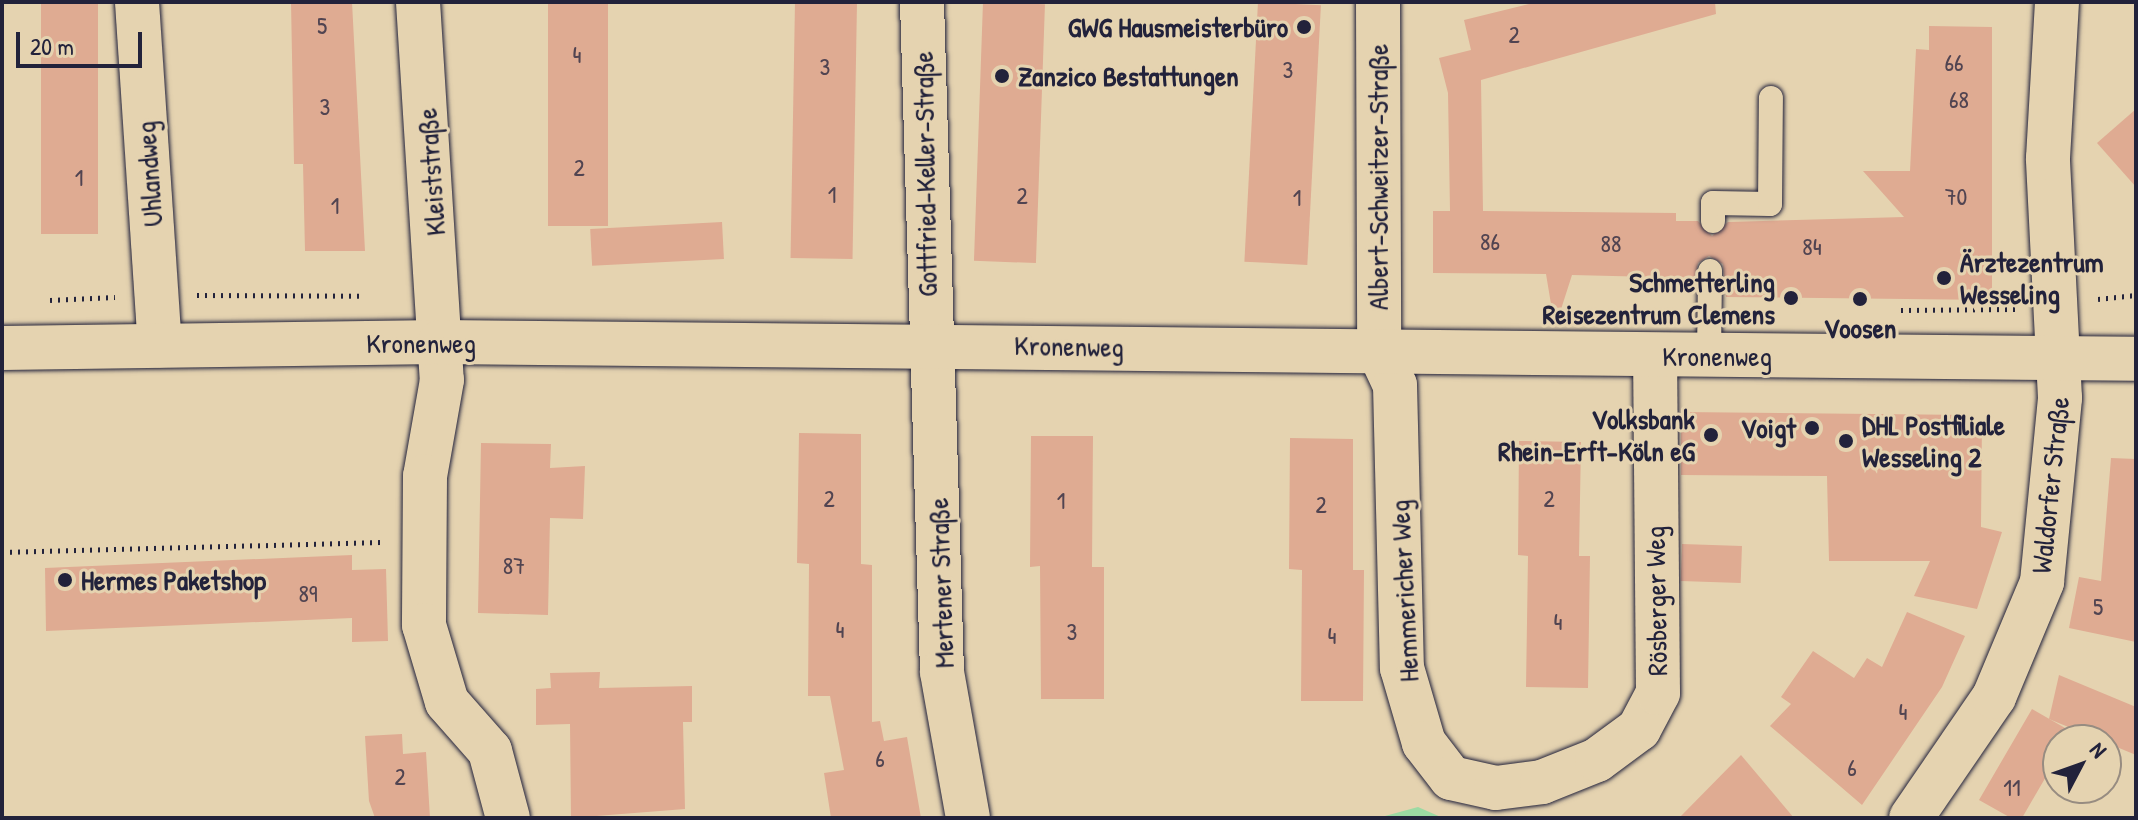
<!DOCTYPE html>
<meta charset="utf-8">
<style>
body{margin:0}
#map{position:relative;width:2138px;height:820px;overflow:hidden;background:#e5d3b0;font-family:"Patrick Hand",sans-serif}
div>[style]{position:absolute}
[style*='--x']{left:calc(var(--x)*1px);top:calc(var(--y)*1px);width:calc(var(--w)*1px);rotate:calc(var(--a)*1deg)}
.green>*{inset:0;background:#9cdaa3}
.building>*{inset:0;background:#dfab92;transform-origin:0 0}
.path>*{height:5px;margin-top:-2.5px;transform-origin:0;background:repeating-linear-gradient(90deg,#22223b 0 2px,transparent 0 8px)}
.roads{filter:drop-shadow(0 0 2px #22223b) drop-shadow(0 0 2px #22223b)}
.service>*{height:24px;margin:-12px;padding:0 12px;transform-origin:12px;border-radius:12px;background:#e5d3b0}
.minor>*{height:44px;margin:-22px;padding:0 22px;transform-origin:22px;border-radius:22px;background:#e5d3b0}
.tertiary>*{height:44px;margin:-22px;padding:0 22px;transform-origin:22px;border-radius:22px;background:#e5d3b0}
.dots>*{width:22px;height:22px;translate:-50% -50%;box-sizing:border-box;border:4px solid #e5d3b0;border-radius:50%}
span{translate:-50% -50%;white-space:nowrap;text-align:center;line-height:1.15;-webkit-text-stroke:6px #e5d3b0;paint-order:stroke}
.number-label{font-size:24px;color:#514451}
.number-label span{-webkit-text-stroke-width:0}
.poi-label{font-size:28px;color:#22223b;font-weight:700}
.right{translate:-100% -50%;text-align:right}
.left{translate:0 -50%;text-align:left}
.street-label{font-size:28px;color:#22223b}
.frame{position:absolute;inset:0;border:4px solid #22223b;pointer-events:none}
.north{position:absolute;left:2042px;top:724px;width:80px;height:80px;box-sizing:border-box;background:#e5d3b0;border:2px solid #978c81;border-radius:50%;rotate:49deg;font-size:22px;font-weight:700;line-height:32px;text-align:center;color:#22223b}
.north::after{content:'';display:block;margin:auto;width:28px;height:36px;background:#22223b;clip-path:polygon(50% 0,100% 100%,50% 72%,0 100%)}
.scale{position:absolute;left:16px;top:32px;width:126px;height:36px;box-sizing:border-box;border:4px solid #22223b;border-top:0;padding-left:10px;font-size:24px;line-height:28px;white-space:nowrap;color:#22223b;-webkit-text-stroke:6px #e5d3b0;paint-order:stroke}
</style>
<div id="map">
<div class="green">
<i style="clip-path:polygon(1418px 807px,1443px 818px,1379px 818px,1385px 816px)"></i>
</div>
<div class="building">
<i style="left:41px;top:2px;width:57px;height:232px"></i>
<i style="clip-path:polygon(291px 2px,352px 2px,365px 251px,305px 251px,303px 164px,294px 164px)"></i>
<i style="left:548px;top:2px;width:60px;height:224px"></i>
<i style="left:795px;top:2px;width:62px;height:256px;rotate:1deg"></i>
<i style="left:983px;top:2px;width:62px;height:259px;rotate:2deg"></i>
<i style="left:1258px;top:2px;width:63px;height:260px;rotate:3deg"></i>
<i style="clip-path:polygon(1537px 2px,1715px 2px,1716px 14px,1481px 80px,1483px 211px,1676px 213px,1676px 221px,1698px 221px,1712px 236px,1728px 222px,1904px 217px,1863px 171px,1910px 171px,1916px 49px,1929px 50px,1929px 26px,1992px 27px,1992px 300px,1726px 297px,1723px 264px,1709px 256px,1698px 263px,1695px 278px,1572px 275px,1555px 328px,1546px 274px,1433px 273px,1433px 211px,1450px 211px,1448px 93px,1439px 58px,1471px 50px,1464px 20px)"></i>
<i style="clip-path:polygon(2136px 109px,2136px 187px,2097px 143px)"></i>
<i style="left:722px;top:222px;width:37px;height:132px;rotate:87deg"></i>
<i style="clip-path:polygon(1681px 412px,1970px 415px,1970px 421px,1982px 421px,1981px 527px,2002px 532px,1977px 609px,1914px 596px,1930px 561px,1829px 561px,1827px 476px,1681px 475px)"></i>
<i style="clip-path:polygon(799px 433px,861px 434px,861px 564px,872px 565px,872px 722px,880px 721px,884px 741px,907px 737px,921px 818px,831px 818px,824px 773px,844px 770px,830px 696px,808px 696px,809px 564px,797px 563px)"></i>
<i style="clip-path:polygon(1031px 436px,1093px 436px,1092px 567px,1104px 567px,1104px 699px,1041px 699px,1040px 566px,1030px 567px)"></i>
<i style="clip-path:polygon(1290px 438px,1353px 439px,1353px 570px,1364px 570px,1363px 701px,1301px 701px,1302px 570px,1289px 569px)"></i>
<i style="clip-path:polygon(1519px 441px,1581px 442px,1579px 556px,1590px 556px,1588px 688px,1526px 687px,1528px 556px,1518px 555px)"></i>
<i style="clip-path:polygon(481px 443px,551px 444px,550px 468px,585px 466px,583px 519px,550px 518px,548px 615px,478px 613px)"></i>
<i style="clip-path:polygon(2111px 458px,2136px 459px,2136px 642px,2069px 628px,2079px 577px,2101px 581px)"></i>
<i style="left:1682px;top:544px;width:60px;height:37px;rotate:2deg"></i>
<i style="clip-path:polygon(352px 555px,352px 570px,386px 569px,388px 641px,352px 642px,352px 618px,46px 631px,45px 568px)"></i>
<i style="clip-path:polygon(1907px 612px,1965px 636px,1942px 687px,1862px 805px,1770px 726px,1791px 704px,1781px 697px,1813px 651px,1854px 678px,1867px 658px,1882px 667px)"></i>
<i style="clip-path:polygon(600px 672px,599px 688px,692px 686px,692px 722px,683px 722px,685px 809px,571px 818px,570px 724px,536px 725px,536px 689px,551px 688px,550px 673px)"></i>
<i style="clip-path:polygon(2059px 675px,2136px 707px,2136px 755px,2049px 719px)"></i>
<i style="clip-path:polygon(2032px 709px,2072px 732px,2058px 740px,2058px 756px,2022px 818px,2011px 818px,1979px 800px)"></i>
<i style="clip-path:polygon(402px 734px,403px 754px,426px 752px,430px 818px,375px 818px,369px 801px,365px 736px)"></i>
<i style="clip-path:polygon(1741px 755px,1794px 818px,1679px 818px)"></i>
</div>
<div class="path">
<i style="--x:197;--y:295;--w:166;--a:0.3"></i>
<i style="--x:2098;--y:299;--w:38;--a:-6"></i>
<i style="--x:50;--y:300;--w:65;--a:-2.6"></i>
<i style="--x:1901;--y:310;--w:114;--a:-0.5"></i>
<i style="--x:2;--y:552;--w:379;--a:-1.5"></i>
</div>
<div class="roads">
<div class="service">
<i style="--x:1713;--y:221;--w:18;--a:-90"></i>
<i style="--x:1713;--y:203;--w:57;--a:1"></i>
<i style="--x:1770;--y:204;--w:106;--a:-89.5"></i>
<i style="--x:1709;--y:356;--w:85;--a:-89.3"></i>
</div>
<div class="minor">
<i style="--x:137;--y:2;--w:344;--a:86.2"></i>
<i style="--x:418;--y:2;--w:379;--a:86.4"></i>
<i style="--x:442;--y:380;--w:97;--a:100"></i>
<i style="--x:425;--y:476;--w:149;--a:90.4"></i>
<i style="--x:424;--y:625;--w:80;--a:73.4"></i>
<i style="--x:447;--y:702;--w:65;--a:48.7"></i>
<i style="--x:490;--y:751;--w:69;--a:75"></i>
<i style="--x:922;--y:2;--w:670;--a:88.29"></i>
<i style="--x:942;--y:672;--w:148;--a:79.9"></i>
<i style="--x:1378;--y:2;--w:349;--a:89.8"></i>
<i style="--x:1379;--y:351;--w:38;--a:65"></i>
<i style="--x:1395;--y:385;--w:283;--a:88.6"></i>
<i style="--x:1402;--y:668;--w:78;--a:73.7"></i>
<i style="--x:1424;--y:743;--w:44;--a:52.4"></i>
<i style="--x:1451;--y:778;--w:46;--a:12.5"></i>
<i style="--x:1496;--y:788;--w:46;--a:-7.4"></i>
<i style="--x:1542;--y:782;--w:59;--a:-21.8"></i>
<i style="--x:1597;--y:760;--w:52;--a:-36.4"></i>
<i style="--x:1639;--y:729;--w:41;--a:-62.2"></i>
<i style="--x:1658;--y:693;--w:337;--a:-90.5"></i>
<i style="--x:1911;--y:818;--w:147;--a:-55.6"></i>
<i style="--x:1994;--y:697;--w:125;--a:-67.3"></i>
<i style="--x:2042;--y:582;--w:185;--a:-84.4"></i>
<i style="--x:2060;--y:398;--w:240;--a:-92.9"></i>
<i style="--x:2048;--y:158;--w:156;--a:-86.7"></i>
</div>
<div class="tertiary">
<i style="--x:2;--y:348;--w:438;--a:-0.8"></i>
<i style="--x:440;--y:342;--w:1696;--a:0.57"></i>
</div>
</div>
<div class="dots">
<i style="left:1304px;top:27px;background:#22223b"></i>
<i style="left:1002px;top:76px;background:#22223b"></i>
<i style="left:1944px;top:278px;background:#22223b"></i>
<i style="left:1791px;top:298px;background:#22223b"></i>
<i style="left:1860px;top:299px;background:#22223b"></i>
<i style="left:1812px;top:428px;background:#22223b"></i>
<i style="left:1711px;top:435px;background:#22223b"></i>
<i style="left:1846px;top:441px;background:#22223b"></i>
<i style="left:65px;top:580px;background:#22223b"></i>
</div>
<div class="number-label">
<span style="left:322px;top:26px">5</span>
<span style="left:1514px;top:35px">2</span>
<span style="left:577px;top:55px">4</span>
<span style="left:1954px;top:63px">66</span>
<span style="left:825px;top:67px">3</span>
<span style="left:1288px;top:70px">3</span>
<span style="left:1959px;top:100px">68</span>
<span style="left:325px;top:107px">3</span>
<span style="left:579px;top:168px">2</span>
<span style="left:79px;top:178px">1</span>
<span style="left:832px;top:195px">1</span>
<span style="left:1022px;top:196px">2</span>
<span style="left:1956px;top:197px">70</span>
<span style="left:1297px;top:198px">1</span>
<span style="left:335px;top:206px">1</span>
<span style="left:1490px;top:242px">86</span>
<span style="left:1611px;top:244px">88</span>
<span style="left:1812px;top:247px">84</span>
<span style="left:829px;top:499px">2</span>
<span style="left:1549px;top:499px">2</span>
<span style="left:1061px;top:501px">1</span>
<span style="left:1321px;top:505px">2</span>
<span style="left:514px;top:566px">87</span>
<span style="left:308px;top:594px">89</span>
<span style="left:2098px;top:607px">5</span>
<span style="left:1558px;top:622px">4</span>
<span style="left:840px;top:630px">4</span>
<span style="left:1072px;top:632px">3</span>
<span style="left:1332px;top:636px">4</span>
<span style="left:1903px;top:712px">4</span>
<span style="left:880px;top:759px">6</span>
<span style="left:1852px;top:768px">6</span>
<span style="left:400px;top:777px">2</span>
<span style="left:2012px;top:788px">11</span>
</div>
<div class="poi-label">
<span class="right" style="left:1288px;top:27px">GWG Hausmeisterbüro</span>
<span class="left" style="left:1018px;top:76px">Zanzico Bestattungen</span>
<span class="left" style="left:1960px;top:278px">Ärztezentrum<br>Wesseling</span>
<span class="right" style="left:1775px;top:298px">Schmetterling<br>Reisezentrum Clemens</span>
<span style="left:1860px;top:328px">Voosen</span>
<span class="right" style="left:1695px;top:435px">Volksbank<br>Rhein-Erft-Köln eG</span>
<span class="left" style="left:1862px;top:441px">DHL Postfiliale<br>Wesseling 2</span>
<span class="right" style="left:1796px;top:428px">Voigt</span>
<span class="left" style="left:81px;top:580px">Hermes Paketshop</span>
</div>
<div class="street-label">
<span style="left:431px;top:172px;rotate:-94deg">Kleiststraße</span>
<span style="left:149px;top:174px;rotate:-94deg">Uhlandweg</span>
<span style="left:925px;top:174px;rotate:-91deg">Gottfried-Keller-Straße</span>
<span style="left:1378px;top:177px;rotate:-90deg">Albert-Schweitzer-Straße</span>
<span style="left:421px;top:343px">Kronenweg</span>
<span style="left:1069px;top:346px;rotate:1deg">Kronenweg</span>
<span style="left:1717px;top:356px">Kronenweg</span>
<span style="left:2050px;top:485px;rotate:-84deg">Waldorfer Straße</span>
<span style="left:941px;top:583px;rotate:-92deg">Mertener Straße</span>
<span style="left:1404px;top:591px;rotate:-93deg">Hemmericher Weg</span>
<span style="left:1656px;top:601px;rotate:-91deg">Rösberger Weg</span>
</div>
<div class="frame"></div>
<div class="north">N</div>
<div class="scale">20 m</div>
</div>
